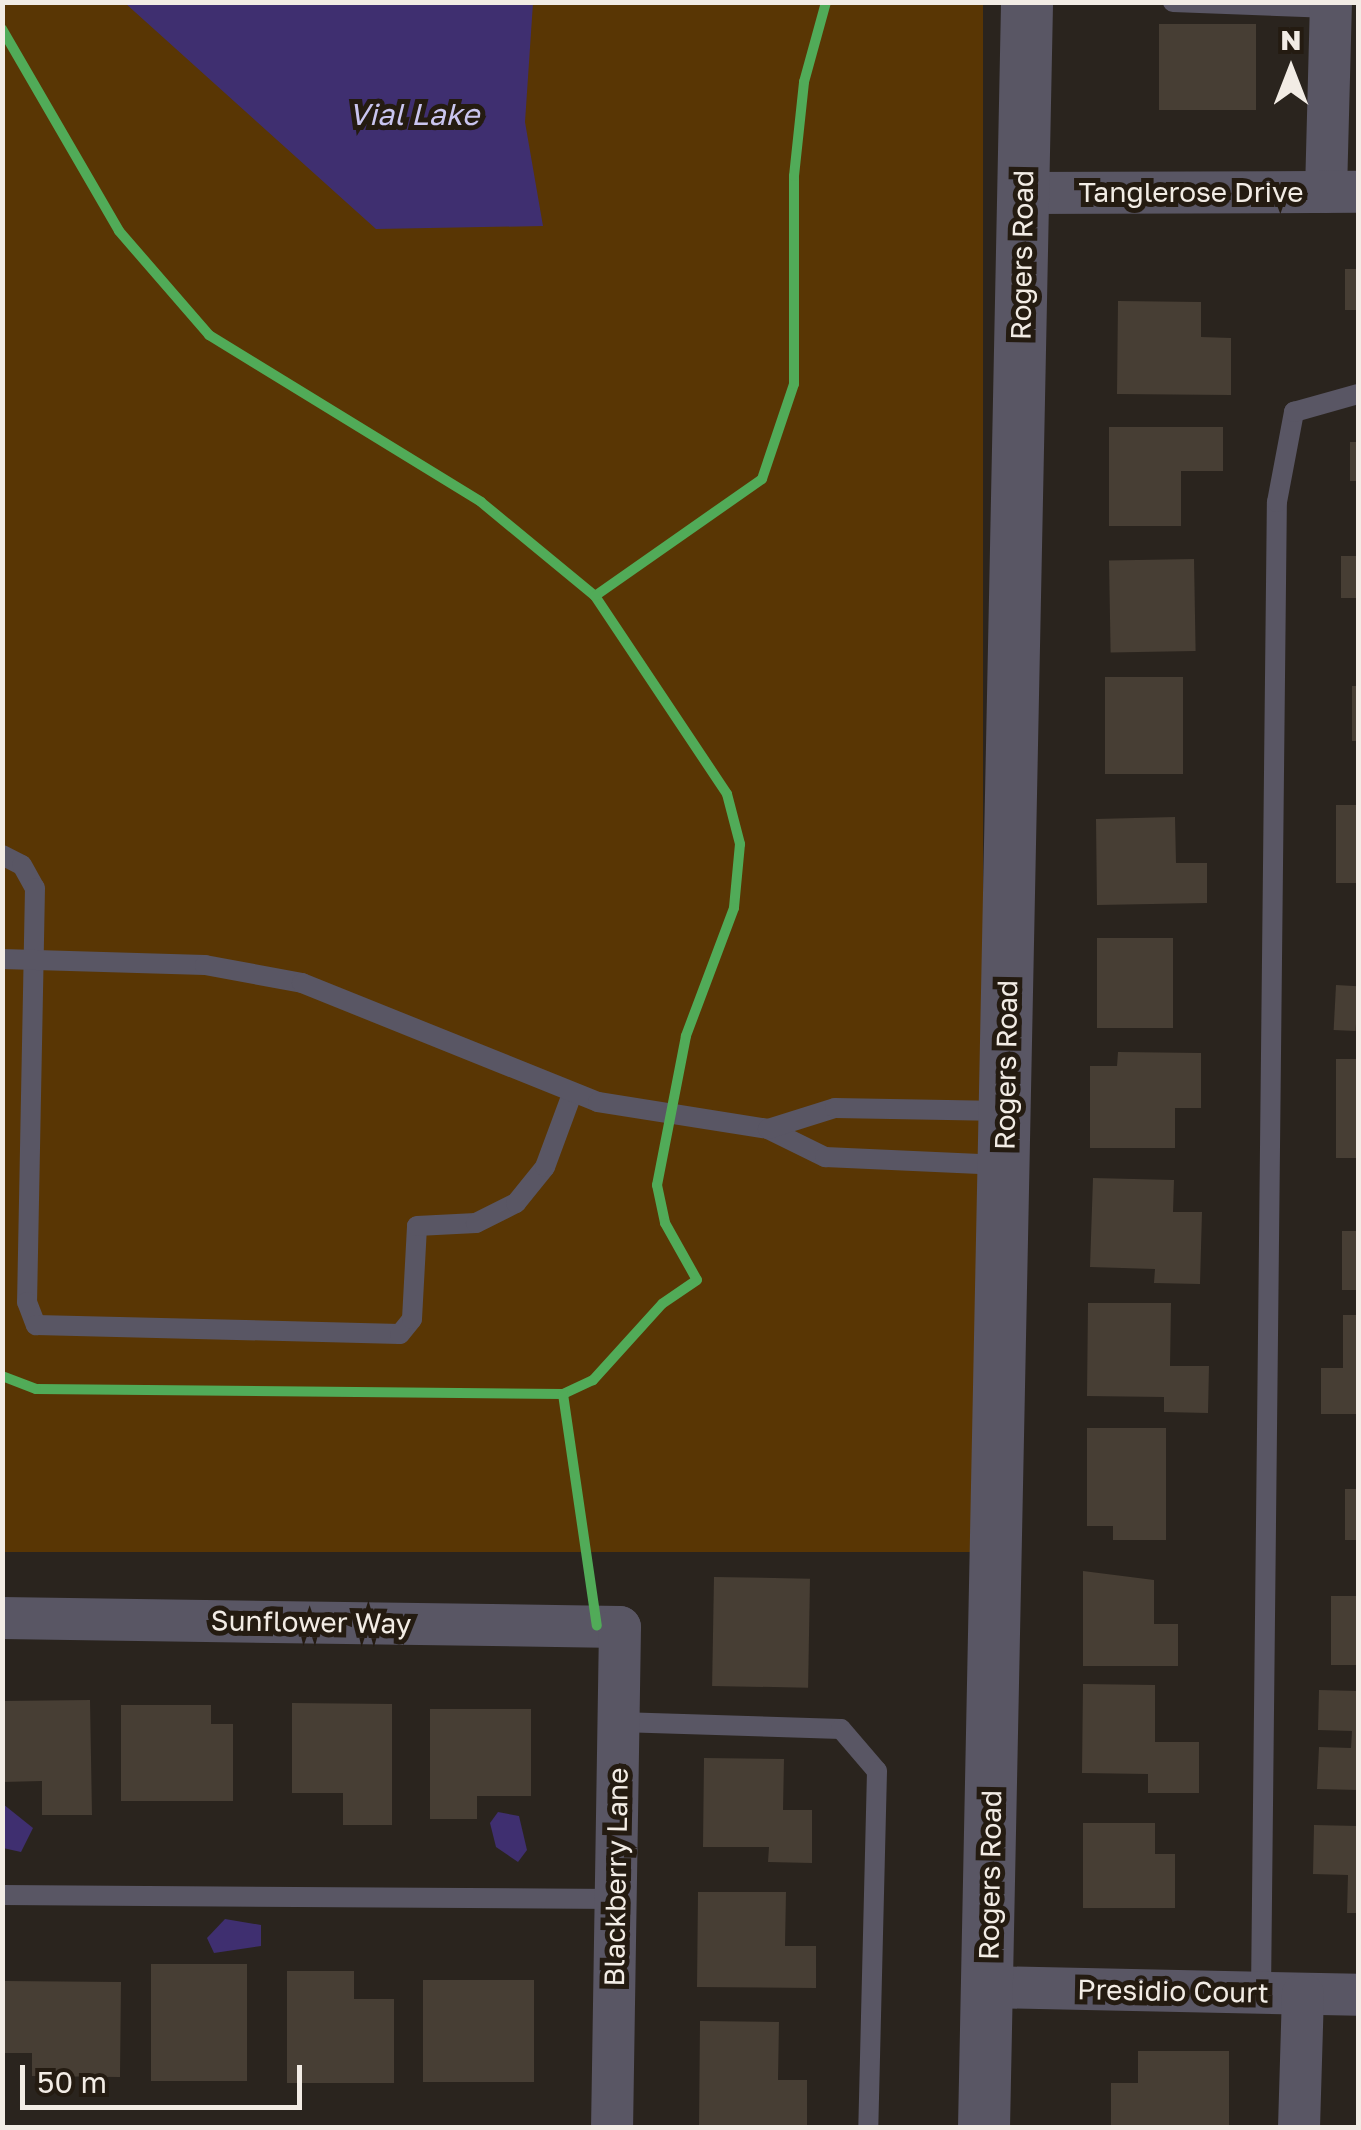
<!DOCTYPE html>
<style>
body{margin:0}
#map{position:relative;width:1361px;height:2130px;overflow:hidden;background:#2a241e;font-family:"Golos Text",sans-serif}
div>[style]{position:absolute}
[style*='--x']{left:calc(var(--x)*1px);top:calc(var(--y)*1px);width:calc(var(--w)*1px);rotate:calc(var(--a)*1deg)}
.green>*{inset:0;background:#593604;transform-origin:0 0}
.water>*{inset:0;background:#3f2f70}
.building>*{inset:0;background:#473e34;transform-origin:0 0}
.service>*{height:20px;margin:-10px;padding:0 10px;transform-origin:10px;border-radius:10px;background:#595664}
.minor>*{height:42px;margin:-21px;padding:0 21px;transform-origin:21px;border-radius:21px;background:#595664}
.tertiary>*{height:52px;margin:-26px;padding:0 26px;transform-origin:26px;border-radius:26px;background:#595664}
.cycleway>*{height:10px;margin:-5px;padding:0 5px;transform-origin:5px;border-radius:5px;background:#51ab58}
span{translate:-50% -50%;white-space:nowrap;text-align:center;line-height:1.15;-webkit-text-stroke:10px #241b11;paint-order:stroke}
.street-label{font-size:28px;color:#f2ece5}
.water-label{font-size:30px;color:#c9c5ef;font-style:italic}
.frame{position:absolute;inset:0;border:5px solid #f2ece5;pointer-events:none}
.north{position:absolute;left:1241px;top:20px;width:100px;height:100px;-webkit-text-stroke:8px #241b11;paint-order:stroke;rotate:0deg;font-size:28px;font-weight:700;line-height:40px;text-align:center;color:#f2ece5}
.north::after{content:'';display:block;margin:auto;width:35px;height:45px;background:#f2ece5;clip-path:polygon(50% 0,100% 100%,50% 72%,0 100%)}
.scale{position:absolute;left:20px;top:2065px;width:282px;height:45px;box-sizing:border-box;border:5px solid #f2ece5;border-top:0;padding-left:12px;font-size:30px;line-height:35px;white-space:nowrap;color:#f2ece5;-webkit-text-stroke:8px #241b11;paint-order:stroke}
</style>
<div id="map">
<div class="green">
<i style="left:3px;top:3px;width:980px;height:1549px"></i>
</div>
<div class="water">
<i style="clip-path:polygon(125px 3px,533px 3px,525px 122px,543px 226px,376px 229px)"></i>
<i style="clip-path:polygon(3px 1804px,33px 1828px,21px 1852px,3px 1848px)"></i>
<i style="clip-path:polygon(498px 1812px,519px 1816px,527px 1850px,518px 1862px,496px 1847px,490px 1823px)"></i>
<i style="clip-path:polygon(225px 1919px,261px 1925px,261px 1946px,214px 1953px,207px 1938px)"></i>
</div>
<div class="building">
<i style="left:1159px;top:24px;width:97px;height:86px"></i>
<i style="left:1345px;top:269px;width:13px;height:41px"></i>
<i style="clip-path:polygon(1118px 301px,1201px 302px,1201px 337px,1231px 338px,1231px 395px,1117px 394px)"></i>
<i style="clip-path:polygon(1109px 427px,1223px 427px,1223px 471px,1181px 471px,1181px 526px,1109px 526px)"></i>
<i style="left:1350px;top:442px;width:8px;height:39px"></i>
<i style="left:1341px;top:556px;width:17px;height:42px"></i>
<i style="left:1194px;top:559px;width:92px;height:85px;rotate:89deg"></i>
<i style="left:1105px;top:677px;width:78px;height:97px"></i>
<i style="left:1352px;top:686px;width:6px;height:55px"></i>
<i style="left:1336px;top:805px;width:22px;height:78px"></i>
<i style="clip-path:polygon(1175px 817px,1176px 863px,1207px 863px,1207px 903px,1097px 905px,1096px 819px)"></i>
<i style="left:1097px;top:938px;width:76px;height:90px"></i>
<i style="left:1336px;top:985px;width:22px;height:45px;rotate:3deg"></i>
<i style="clip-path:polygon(1118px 1052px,1201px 1053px,1201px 1108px,1175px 1108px,1175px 1148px,1090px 1148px,1090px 1066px,1117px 1066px)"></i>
<i style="left:1336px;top:1059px;width:22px;height:99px"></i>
<i style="clip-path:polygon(1093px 1178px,1174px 1180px,1173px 1212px,1202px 1212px,1200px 1284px,1154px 1283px,1155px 1269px,1090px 1267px)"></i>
<i style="left:1342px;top:1231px;width:16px;height:59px"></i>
<i style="clip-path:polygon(1088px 1303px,1171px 1303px,1170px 1366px,1209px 1366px,1208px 1413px,1164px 1412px,1164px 1397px,1087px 1396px)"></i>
<i style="clip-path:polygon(1343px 1315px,1358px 1315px,1358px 1414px,1321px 1414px,1321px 1368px,1343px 1368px)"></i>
<i style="clip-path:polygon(1087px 1428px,1166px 1428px,1166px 1540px,1113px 1540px,1113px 1526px,1087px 1526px)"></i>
<i style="left:1345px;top:1489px;width:13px;height:51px"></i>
<i style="clip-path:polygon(1083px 1571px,1154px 1580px,1154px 1624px,1178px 1624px,1178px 1666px,1083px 1666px)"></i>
<i style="left:714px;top:1577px;width:96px;height:109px;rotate:1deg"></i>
<i style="left:1331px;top:1596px;width:27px;height:69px"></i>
<i style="clip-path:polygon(1083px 1684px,1155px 1685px,1155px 1742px,1199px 1742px,1199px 1793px,1148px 1793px,1148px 1774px,1082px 1773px)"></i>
<i style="clip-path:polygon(1319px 1690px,1358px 1691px,1358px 1790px,1317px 1789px,1319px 1747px,1351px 1748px,1352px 1731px,1318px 1730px)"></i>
<i style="clip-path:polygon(90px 1700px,92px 1815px,42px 1815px,42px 1781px,2px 1782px,2px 1701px)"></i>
<i style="clip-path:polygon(292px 1703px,392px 1704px,392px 1825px,343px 1825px,343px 1793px,292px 1793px)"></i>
<i style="clip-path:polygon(121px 1705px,211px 1705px,211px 1724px,233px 1724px,233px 1801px,121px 1801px)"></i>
<i style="clip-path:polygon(430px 1709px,531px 1709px,531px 1796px,477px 1796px,477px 1819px,430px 1819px)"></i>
<i style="clip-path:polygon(704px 1758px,784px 1759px,783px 1810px,812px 1810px,812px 1863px,768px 1862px,769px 1847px,703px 1847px)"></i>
<i style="clip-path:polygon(1083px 1823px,1155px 1823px,1155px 1854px,1175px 1854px,1175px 1908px,1083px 1908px)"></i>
<i style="clip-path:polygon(1314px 1825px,1358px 1826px,1358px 1913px,1347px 1913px,1348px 1875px,1313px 1874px)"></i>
<i style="clip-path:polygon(698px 1892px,786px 1892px,785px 1946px,816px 1946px,816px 1988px,697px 1987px)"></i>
<i style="left:151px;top:1964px;width:96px;height:117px"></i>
<i style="clip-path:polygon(287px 1971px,354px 1971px,354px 1999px,394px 1999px,394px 2083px,287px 2083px)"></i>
<i style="left:423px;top:1980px;width:111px;height:102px"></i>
<i style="clip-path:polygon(5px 1981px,121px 1982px,120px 2077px,32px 2076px,32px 2053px,4px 2053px)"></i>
<i style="clip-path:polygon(700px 2021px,779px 2022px,778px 2080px,807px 2080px,807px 2128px,699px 2128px)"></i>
<i style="clip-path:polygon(1138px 2051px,1229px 2051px,1229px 2128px,1111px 2128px,1111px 2083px,1138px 2083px)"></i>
</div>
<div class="service">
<i style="--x:1173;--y:2;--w:158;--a:2.2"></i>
<i style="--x:2;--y:855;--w:22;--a:27"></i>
<i style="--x:22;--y:865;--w:26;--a:61"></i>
<i style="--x:35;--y:888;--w:414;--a:91.1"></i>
<i style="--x:27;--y:1302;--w:25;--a:69"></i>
<i style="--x:36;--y:1325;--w:364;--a:1.4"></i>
<i style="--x:400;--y:1334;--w:19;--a:-51"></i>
<i style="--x:412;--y:1319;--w:93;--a:-86.9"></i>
<i style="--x:417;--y:1226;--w:59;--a:-2.9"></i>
<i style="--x:476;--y:1223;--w:45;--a:-26.6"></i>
<i style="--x:516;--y:1203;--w:46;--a:-51.1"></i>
<i style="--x:545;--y:1167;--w:78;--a:-69.7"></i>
<i style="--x:2;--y:959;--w:203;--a:1.7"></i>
<i style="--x:205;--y:965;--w:99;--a:10.5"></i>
<i style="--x:302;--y:983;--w:319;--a:21.9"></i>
<i style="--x:598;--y:1102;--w:172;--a:9"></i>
<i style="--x:768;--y:1129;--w:64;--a:26.2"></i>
<i style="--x:825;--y:1157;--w:177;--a:2.6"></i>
<i style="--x:768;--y:1129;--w:70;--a:-17.4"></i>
<i style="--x:835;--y:1108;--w:168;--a:1"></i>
<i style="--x:619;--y:1722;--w:222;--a:1.8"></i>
<i style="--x:841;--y:1729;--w:55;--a:49.4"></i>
<i style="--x:877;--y:1771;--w:357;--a:91.4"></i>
<i style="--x:2;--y:1895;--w:614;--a:0.37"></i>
<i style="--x:1261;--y:1993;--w:1491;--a:-89.39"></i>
<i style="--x:1277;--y:502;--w:92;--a:-79.3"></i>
<i style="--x:1294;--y:412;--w:66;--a:-15.7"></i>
</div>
<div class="minor">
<i style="--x:1326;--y:192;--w:190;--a:-88.5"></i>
<i style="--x:1023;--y:193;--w:335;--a:-0.2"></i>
<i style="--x:2;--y:1618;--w:618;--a:0.83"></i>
<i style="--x:620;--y:1627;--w:501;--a:90.91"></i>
<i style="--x:987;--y:1987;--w:371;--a:1.2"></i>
<i style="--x:1299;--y:2128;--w:134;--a:-88.3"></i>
</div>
<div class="tertiary">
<i style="--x:984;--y:2128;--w:2126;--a:-88.84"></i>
</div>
<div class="cycleway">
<i style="--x:2;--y:29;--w:233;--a:59.9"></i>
<i style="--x:119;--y:231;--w:138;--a:49.1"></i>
<i style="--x:209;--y:335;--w:319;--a:31.5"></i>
<i style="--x:481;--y:502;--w:148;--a:39.5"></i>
<i style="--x:595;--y:596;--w:238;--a:56.3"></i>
<i style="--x:727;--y:794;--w:52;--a:75.4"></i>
<i style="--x:740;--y:844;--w:64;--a:95.4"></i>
<i style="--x:734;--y:908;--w:137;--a:110.6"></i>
<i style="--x:686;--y:1036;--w:152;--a:101"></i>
<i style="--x:657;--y:1185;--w:39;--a:78"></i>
<i style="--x:665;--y:1223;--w:65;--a:60.7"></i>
<i style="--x:697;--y:1280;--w:42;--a:145.6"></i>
<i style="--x:662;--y:1304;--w:103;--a:132.2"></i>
<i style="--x:593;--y:1380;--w:33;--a:155"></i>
<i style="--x:563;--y:1394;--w:527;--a:-179.46"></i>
<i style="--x:36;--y:1389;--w:36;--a:-159"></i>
<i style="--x:595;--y:596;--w:204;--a:-35"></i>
<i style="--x:762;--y:479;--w:100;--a:-71.4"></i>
<i style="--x:794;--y:384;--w:208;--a:-90"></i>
<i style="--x:794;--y:176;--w:95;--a:-83.9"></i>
<i style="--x:804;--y:82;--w:83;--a:-74.6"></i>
<i style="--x:563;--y:1394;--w:234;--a:81.7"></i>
</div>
<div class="street-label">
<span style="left:1191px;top:192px">Tanglerose Drive</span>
<span style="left:1022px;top:255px;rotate:-89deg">Rogers Road</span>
<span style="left:1006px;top:1065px;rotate:-89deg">Rogers Road</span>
<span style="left:311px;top:1622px;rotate:1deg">Sunflower Way</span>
<span style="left:990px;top:1875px;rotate:-89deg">Rogers Road</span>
<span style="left:616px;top:1877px;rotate:-89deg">Blackberry Lane</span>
<span style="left:1173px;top:1991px;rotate:1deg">Presidio Court</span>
</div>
<div class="water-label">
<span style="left:414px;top:114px">Vial Lake</span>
</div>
<div class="frame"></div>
<div class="north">N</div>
<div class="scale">50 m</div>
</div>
